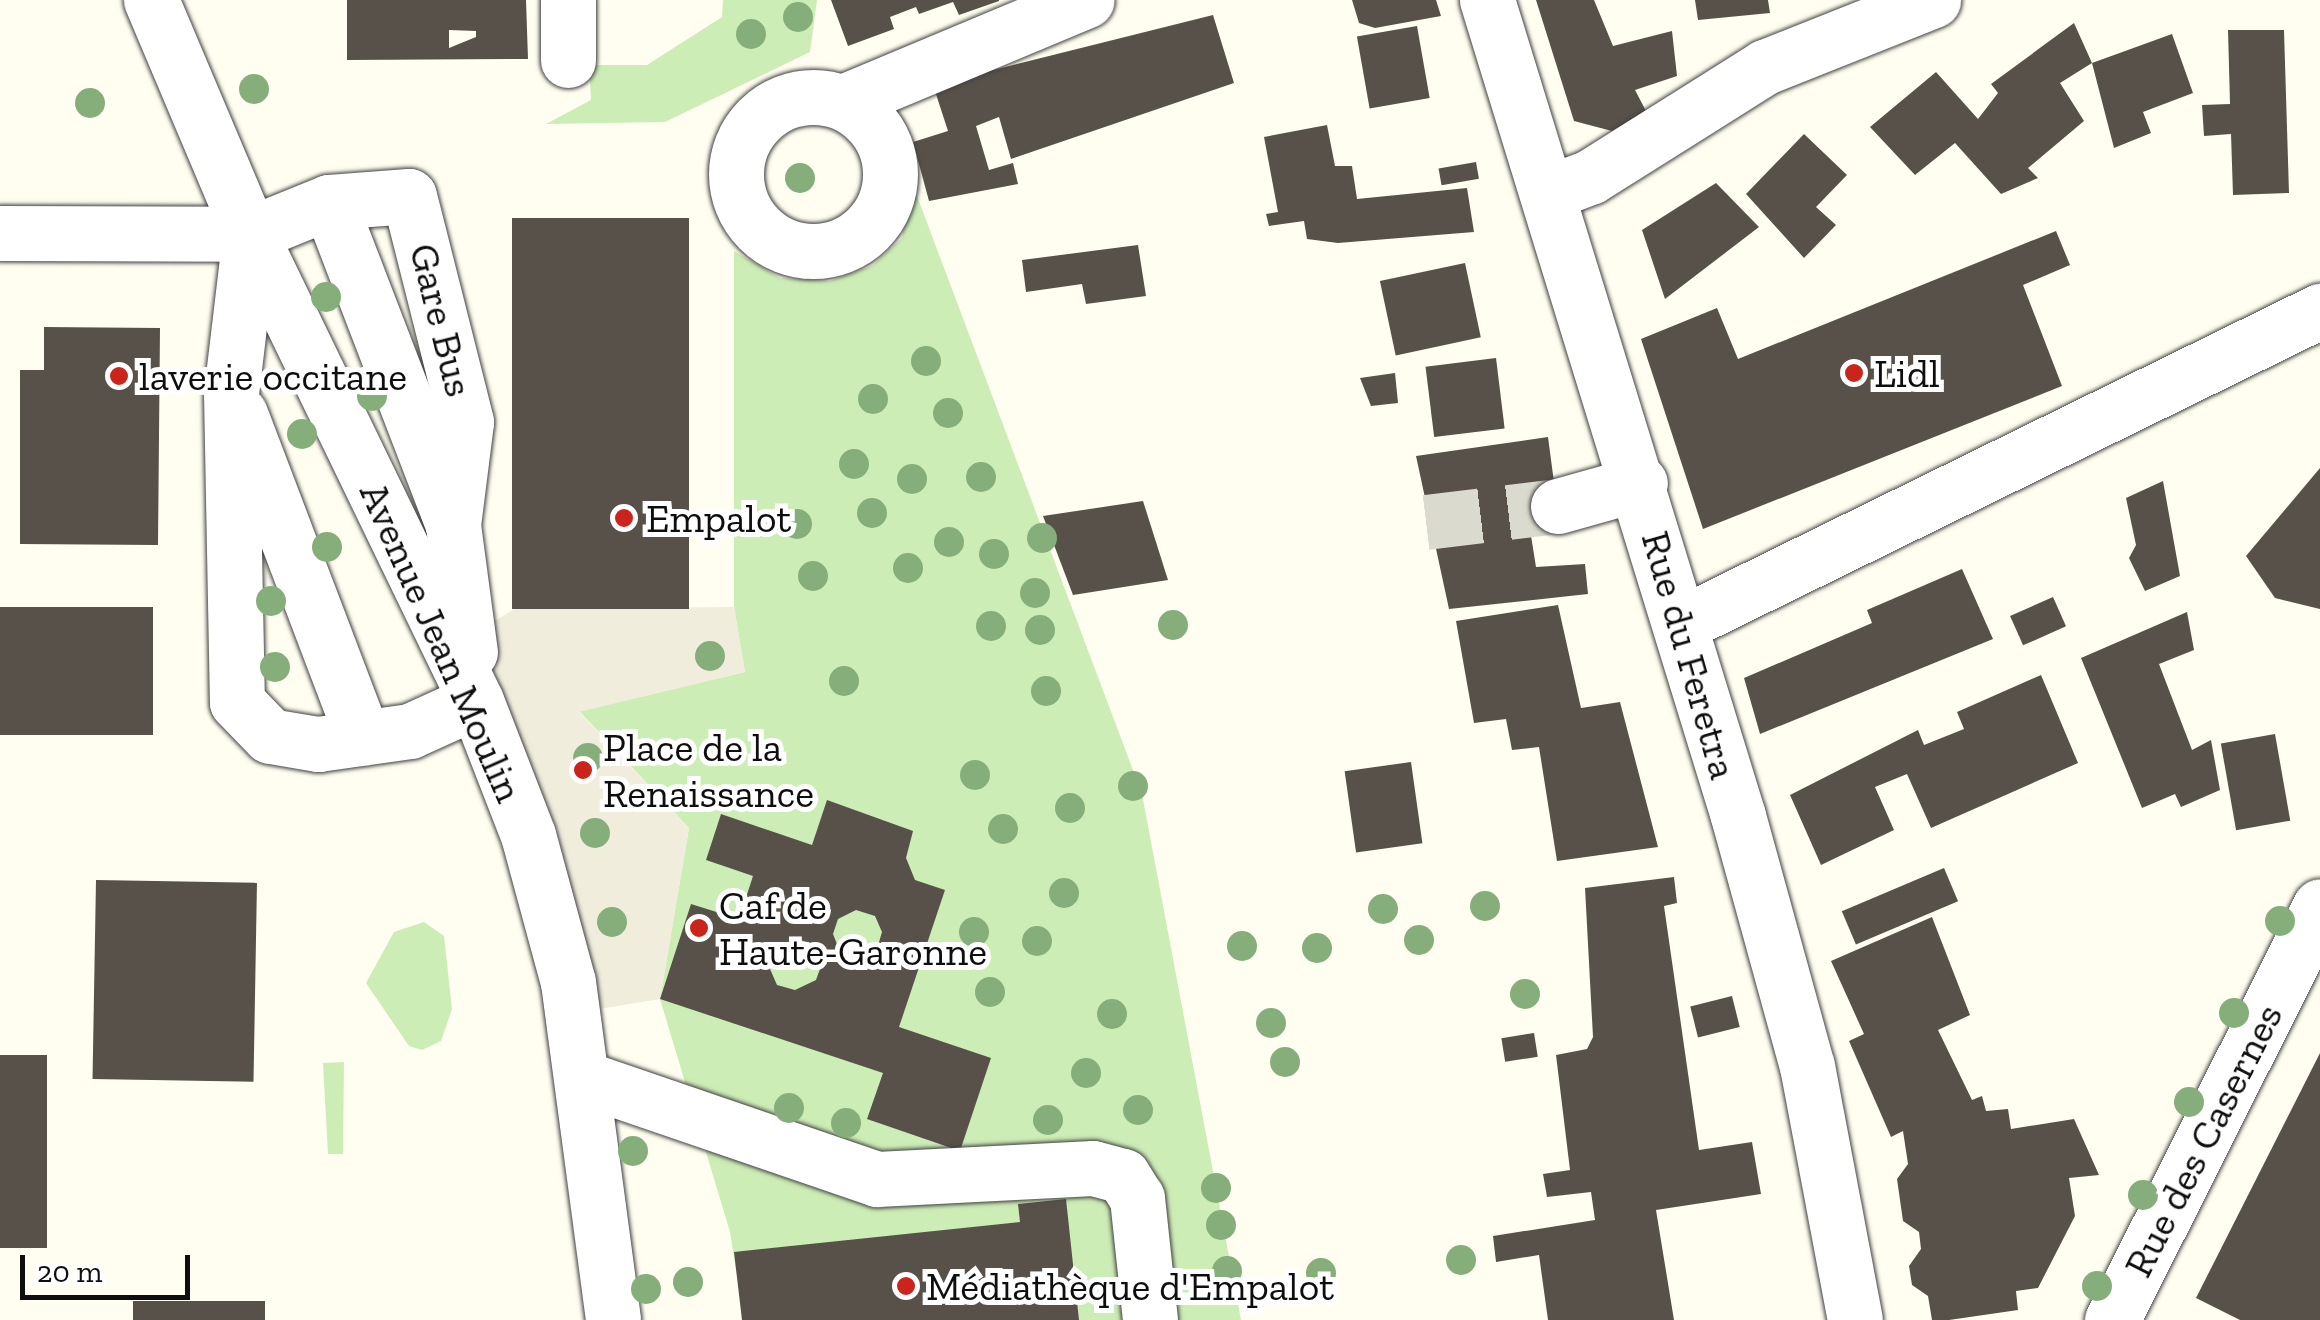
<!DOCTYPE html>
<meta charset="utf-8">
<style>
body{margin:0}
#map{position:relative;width:2320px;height:1320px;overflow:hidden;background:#fffef0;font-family:"Zilla Slab",serif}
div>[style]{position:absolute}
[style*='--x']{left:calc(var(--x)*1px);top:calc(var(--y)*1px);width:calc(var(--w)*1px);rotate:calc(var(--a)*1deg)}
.green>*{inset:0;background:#cdedb6}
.plaza>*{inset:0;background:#f0eddd}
.building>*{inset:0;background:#58514a;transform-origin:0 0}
.minor-tunnel>*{height:55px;margin-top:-27.5px;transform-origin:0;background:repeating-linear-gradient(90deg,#dbdace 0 55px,transparent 0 83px)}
.roads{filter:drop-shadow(0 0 2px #414141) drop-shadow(0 0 2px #414141)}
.minor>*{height:55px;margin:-27.5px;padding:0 27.5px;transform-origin:27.5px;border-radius:27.5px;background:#fff}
.minor>.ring{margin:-27.5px;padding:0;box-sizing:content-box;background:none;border:55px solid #fff;border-radius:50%}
.trees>*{width:30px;height:30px;margin:-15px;border-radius:50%;background:#85ae7a}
.dots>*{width:28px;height:28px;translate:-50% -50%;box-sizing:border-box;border:5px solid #fff;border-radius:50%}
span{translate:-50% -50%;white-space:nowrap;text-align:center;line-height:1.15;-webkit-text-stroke:10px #fff;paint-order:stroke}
.street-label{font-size:40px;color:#0e0e0e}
.poi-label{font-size:40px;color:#0e0e0e}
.left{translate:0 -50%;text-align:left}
.scale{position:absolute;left:20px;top:1255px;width:170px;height:45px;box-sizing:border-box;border:5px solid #0e0e0e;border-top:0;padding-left:12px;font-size:30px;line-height:35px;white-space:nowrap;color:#0e0e0e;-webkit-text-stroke:8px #fff;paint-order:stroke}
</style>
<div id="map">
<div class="green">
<i style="clip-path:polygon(723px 0,817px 0,810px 52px,665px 122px,546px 124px,591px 100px,589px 65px,647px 65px,722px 17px)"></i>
<i style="clip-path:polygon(911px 180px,1142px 794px,1241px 1320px,744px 1320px,730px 1232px,660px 999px,689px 828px,579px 711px,745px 672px,734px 607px,734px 251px,780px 278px,830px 281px,872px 266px,902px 238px)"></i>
<i style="clip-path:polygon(424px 922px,444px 936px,452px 1009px,441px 1041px,422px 1050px,409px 1046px,366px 983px,394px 932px)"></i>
<i style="clip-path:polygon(344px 1062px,343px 1154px,328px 1154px,323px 1063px)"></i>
</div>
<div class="plaza">
<i style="clip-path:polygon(734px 607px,745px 672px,579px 712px,689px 828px,660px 999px,599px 1009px,557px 830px,476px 633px,514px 609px)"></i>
</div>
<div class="building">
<i style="clip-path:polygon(evenodd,347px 0,526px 0,528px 59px,347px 60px,347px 0,449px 30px,476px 31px,476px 37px,449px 48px,449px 30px)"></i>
<i style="clip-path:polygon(831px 0,999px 0,999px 1px,959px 15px,953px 2px,919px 14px,916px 7px,890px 17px,894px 29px,848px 46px)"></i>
<i style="clip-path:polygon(1352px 0,1436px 0,1441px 16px,1375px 28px,1359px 23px)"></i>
<i style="clip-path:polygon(1536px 0,1594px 0,1613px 46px,1672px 31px,1677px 76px,1635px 90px,1646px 111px,1612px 131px,1574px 121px)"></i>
<i style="clip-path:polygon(1695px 0,1768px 0,1770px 13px,1698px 20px)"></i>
<i style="clip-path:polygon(1213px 15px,1234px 83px,1011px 159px,999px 117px,976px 126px,989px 170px,1013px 163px,1018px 184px,929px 201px,913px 142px,948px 131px,933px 85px)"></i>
<i style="clip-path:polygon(2074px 23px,2092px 63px,2060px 83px,2084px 121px,2028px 168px,2038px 178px,2001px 194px,1955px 143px,1915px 175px,1870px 127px,1936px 72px,1978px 119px,1998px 93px,1991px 84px)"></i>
<i style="left:1417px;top:26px;width:73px;height:61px;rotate:80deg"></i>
<i style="clip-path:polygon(2228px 30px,2284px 30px,2289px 193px,2233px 195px,2231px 134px,2204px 136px,2202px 105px,2230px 104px)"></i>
<i style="clip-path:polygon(2172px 34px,2193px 93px,2143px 112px,2151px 133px,2114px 148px,2092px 63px)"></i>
<i style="clip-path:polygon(1327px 125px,1335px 166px,1352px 166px,1357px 199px,1467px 188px,1474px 232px,1338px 243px,1307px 239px,1304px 221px,1269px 226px,1266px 214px,1278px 212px,1264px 137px)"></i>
<i style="clip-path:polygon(1804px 134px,1847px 175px,1816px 207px,1836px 225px,1804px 258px,1746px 194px)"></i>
<i style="left:1476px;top:162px;width:17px;height:38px;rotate:80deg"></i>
<i style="clip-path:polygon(1716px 183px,1759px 227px,1665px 299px,1642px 230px)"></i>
<i style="left:689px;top:218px;width:391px;height:177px;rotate:90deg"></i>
<i style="clip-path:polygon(2056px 231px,2070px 265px,2023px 285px,2062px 386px,1703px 529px,1641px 339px,1717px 308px,1738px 359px)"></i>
<i style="clip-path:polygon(1138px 245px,1146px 296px,1086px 304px,1082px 284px,1026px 292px,1022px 260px)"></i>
<i style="left:1465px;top:263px;width:76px;height:87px;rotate:78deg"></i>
<i style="clip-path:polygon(44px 327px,160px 328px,158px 545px,20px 544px,20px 370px,44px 370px)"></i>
<i style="left:1496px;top:358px;width:71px;height:71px;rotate:83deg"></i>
<i style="clip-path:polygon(1395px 373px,1398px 403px,1371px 406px,1360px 378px)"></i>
<i style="clip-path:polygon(1548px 437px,1559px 520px,1529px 523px,1536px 567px,1585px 564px,1588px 594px,1449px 609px,1416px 456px)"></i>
<i style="clip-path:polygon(2320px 468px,2320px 609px,2275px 598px,2246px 556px)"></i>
<i style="clip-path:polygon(2163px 481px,2180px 576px,2145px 591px,2129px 558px,2136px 545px,2126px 498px)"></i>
<i style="clip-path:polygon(1143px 501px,1168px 580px,1073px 595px,1043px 516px)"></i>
<i style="clip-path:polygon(1962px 569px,1993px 639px,1760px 734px,1744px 678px,1872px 623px,1867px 610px)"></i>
<i style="left:2053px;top:597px;width:32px;height:47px;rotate:66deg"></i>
<i style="clip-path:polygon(1558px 605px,1581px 708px,1620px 702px,1658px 847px,1557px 861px,1539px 747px,1512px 750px,1506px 719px,1474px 723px,1456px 621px)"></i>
<i style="left:153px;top:607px;width:128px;height:153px;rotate:90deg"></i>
<i style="clip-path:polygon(2187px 612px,2194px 650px,2159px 664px,2192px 750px,2211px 740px,2220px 790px,2181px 807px,2175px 794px,2142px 808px,2081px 658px)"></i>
<i style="clip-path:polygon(2041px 675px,2078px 763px,1931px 828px,1907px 774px,1875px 787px,1894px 830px,1821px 865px,1790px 795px,1918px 730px,1924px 745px,1964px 729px,1957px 712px)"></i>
<i style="left:2275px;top:734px;width:88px;height:55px;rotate:80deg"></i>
<i style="left:1411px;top:762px;width:82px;height:67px;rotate:82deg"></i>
<i style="clip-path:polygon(evenodd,827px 800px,913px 831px,906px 858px,915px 880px,945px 890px,899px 1027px,991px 1058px,960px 1151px,867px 1119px,883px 1073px,660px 999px,691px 904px,739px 919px,753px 876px,706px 860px,721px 814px,812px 845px,827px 800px,856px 910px,875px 916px,882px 932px,877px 949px,858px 960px,841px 954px,833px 934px,838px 919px,856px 910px,827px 800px,796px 939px,811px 943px,821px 966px,816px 980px,795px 990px,777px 985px,770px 969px,775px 948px,796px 939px)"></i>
<i style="left:1944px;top:868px;width:36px;height:111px;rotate:67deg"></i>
<i style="clip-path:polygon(1674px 877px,1677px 903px,1664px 906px,1699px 1150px,1752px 1142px,1761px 1194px,1656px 1210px,1674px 1320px,1548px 1320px,1539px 1255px,1496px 1262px,1493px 1236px,1595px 1220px,1591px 1192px,1547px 1197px,1543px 1174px,1570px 1170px,1556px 1055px,1587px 1049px,1593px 1037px,1585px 888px)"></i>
<i style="left:96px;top:880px;width:161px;height:199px;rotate:1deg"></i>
<i style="clip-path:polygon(1932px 917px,1970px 1015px,1938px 1030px,1972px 1100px,1982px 1096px,1986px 1111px,2008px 1109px,2011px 1129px,2074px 1119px,2099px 1175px,2069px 1178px,2075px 1216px,2038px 1288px,2016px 1291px,2018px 1310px,1949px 1320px,1932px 1320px,1928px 1296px,1912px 1285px,1909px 1266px,1921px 1249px,1919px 1232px,1903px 1221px,1897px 1179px,1908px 1164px,1903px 1131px,1891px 1137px,1849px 1041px,1864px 1034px,1831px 961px)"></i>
<i style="left:1732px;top:996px;width:32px;height:43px;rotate:76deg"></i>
<i style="left:1534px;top:1033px;width:24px;height:33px;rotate:81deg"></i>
<i style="clip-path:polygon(2320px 1053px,2320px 1320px,2240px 1320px,2196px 1298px)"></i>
<i style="left:0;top:1055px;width:47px;height:193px"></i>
<i style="clip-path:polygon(1066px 1199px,1079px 1320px,742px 1320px,734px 1252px,1020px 1222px,1018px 1204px)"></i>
<i style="left:133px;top:1301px;width:132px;height:19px"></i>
</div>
<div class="minor-tunnel">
<i style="--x:1426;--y:522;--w:133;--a:-6.9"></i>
</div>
<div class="roads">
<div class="minor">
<i style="--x:151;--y:0;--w:254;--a:67.1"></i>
<i style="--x:250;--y:234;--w:519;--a:64.18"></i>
<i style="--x:476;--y:701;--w:144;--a:68.8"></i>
<i style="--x:528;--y:835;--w:152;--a:74.8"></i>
<i style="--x:568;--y:982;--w:341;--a:82.4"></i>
<i style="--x:568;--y:0;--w:60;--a:90"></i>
<i style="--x:1487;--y:0;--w:854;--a:72.9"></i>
<i style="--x:1738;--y:816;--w:259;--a:74.6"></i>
<i style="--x:1807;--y:1066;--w:258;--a:79.3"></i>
<i class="ring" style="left:736px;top:97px;width:99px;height:99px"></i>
<i style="--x:843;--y:102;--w:264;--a:-22.7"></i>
<i style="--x:1550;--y:192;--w:43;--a:-20.6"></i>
<i style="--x:1590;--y:177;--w:207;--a:-32.2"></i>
<i style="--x:1765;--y:67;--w:181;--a:-21.7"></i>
<i style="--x:329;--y:202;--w:346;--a:69"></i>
<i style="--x:0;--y:233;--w:250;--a:0.2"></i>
<i style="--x:250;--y:234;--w:85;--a:-22.1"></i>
<i style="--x:329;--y:202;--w:80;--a:-4.3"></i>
<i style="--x:409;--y:196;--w:233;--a:75.8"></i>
<i style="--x:466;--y:422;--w:104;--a:97.2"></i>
<i style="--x:453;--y:525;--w:128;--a:82.4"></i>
<i style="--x:250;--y:234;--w:160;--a:96.8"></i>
<i style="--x:231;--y:393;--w:309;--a:88.9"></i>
<i style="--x:237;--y:702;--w:47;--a:45.9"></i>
<i style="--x:270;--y:736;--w:49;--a:9.5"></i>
<i style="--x:318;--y:744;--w:93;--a:-8"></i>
<i style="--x:410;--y:731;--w:72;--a:-24.4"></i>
<i style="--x:240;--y:414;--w:346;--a:69.2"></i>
<i style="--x:1558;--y:506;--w:85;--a:-15.7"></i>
<i style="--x:1681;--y:624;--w:712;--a:-26.1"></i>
<i style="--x:582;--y:1078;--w:312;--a:18.9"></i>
<i style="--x:877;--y:1179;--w:216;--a:-2.9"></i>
<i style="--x:1093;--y:1168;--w:31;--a:15"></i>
<i style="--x:1123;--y:1176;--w:26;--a:58"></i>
<i style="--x:1137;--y:1198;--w:123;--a:83.9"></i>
<i style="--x:2112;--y:1320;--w:463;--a:-63.3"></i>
</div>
</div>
<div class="trees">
<i style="left:798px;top:17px"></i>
<i style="left:751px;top:34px"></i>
<i style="left:254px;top:89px"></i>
<i style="left:90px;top:103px"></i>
<i style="left:800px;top:178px"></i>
<i style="left:326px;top:297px"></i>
<i style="left:926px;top:361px"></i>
<i style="left:372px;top:396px"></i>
<i style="left:873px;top:399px"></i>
<i style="left:948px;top:413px"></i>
<i style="left:302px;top:434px"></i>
<i style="left:854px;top:464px"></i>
<i style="left:981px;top:477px"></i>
<i style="left:912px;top:479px"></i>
<i style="left:872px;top:513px"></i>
<i style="left:797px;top:524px"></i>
<i style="left:1042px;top:538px"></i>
<i style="left:949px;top:542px"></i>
<i style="left:327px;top:547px"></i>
<i style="left:994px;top:554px"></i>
<i style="left:908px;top:568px"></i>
<i style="left:813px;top:576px"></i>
<i style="left:1035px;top:593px"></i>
<i style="left:271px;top:601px"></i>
<i style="left:1173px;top:625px"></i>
<i style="left:991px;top:626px"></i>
<i style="left:1040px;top:630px"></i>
<i style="left:710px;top:656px"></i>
<i style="left:275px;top:667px"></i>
<i style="left:844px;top:681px"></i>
<i style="left:1046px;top:691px"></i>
<i style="left:588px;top:758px"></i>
<i style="left:975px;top:775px"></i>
<i style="left:1133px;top:786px"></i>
<i style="left:1070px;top:808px"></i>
<i style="left:1003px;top:829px"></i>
<i style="left:595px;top:833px"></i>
<i style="left:1064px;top:893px"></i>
<i style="left:1485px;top:906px"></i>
<i style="left:1383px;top:909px"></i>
<i style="left:2280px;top:921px"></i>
<i style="left:612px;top:922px"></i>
<i style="left:974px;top:932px"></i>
<i style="left:1419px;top:940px"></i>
<i style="left:1037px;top:941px"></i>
<i style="left:1242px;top:946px"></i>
<i style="left:1317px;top:948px"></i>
<i style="left:990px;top:992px"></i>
<i style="left:1525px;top:994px"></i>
<i style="left:2234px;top:1013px"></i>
<i style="left:1112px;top:1014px"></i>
<i style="left:1271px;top:1023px"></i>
<i style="left:1285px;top:1062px"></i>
<i style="left:1086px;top:1073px"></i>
<i style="left:2189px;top:1102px"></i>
<i style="left:789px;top:1108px"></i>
<i style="left:1138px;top:1110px"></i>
<i style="left:1048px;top:1120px"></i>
<i style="left:846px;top:1123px"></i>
<i style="left:633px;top:1151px"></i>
<i style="left:1216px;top:1188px"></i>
<i style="left:2143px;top:1195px"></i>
<i style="left:1221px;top:1225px"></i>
<i style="left:1461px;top:1260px"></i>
<i style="left:1227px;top:1271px"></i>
<i style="left:1321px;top:1273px"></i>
<i style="left:688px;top:1282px"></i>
<i style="left:2097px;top:1286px"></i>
<i style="left:646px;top:1289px"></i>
</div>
<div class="dots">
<i style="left:1854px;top:373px;background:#ca241b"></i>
<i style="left:119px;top:376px;background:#ca241b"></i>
<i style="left:624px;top:518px;background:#ca241b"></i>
<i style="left:583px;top:770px;background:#ca241b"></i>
<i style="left:699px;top:928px;background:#ca241b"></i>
<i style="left:906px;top:1286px;background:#ca241b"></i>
</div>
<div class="street-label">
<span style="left:442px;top:320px;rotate:76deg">Gare Bus</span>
<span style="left:442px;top:642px;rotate:66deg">Avenue Jean Moulin</span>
<span style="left:1690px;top:655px;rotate:74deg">Rue du Feretra</span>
<span style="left:2203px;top:1140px;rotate:-63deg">Rue des Casernes</span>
</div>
<div class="poi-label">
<span class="left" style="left:1874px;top:373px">Lidl</span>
<span class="left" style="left:139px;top:376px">laverie occitane</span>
<span class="left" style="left:646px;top:518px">Empalot</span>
<span class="left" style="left:603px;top:770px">Place de la<br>Renaissance</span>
<span class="left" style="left:719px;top:928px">Caf de<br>Haute-Garonne</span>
<span class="left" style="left:926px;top:1286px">Médiathèque d'Empalot</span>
</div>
<div class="scale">20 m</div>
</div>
